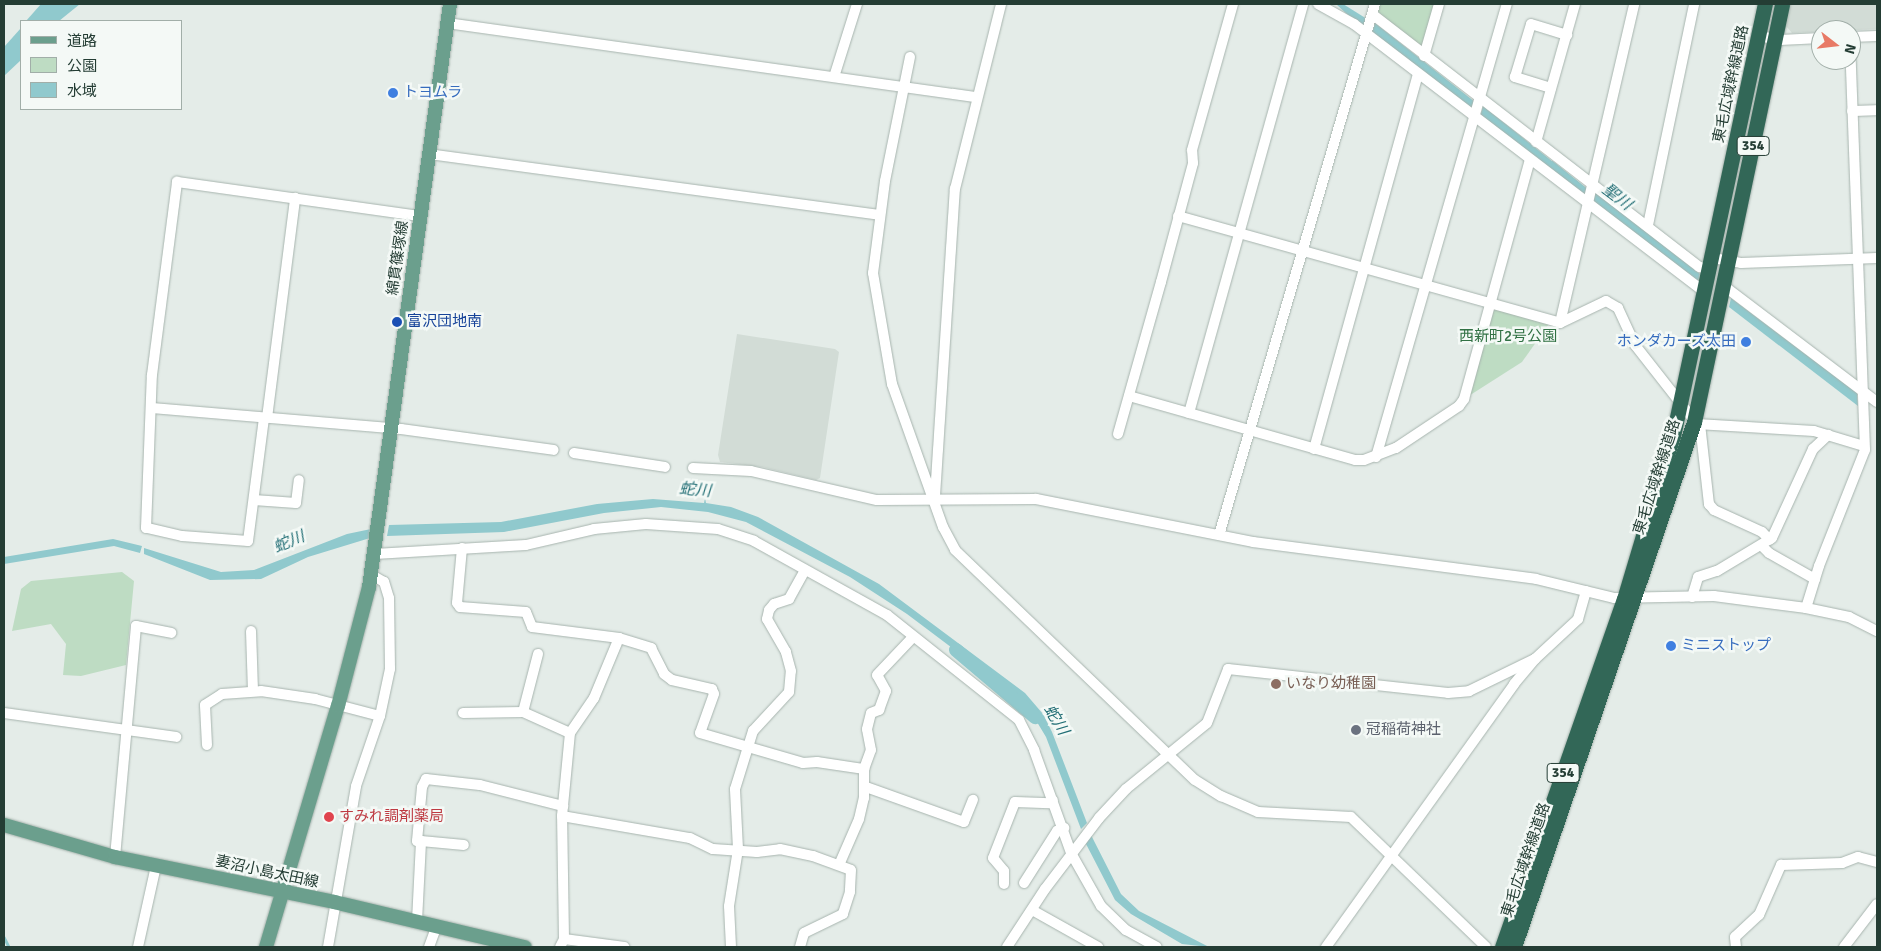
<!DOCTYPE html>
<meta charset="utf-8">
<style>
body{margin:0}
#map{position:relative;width:1881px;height:951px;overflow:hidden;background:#e4ece8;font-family:Signika,"Noto Sans JP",sans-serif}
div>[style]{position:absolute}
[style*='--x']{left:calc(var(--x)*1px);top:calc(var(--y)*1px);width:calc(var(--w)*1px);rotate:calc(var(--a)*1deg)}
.built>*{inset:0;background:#d2dcd6}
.green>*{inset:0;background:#bedcc3}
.water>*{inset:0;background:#90c9cd}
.stream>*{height:2.5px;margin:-1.25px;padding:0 1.25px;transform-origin:1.25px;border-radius:1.25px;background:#90c9cd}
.river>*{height:14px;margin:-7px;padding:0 7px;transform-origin:7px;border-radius:7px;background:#90c9cd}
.roads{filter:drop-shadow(0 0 1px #a7b4ae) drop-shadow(0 0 1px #a7b4ae)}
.minor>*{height:10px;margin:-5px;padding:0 5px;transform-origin:5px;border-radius:5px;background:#fff}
.major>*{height:14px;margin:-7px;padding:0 7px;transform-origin:7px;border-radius:7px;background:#6b9f8d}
.highway>*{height:15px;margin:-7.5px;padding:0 7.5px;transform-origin:7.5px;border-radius:7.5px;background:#326757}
.dots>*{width:14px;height:14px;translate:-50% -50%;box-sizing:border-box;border:2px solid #f4f9f6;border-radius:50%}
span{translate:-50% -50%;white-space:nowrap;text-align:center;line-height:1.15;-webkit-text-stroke:5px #f4f9f6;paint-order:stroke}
.shield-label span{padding:1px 4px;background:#f4f9f6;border:1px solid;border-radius:4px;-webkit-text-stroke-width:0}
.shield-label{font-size:14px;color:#243d34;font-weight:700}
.street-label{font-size:15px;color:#243d34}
.shop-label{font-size:15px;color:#366cbe}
.left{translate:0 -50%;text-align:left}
.right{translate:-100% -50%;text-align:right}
.transit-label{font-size:15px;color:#164399}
.park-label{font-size:15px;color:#317144}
.education-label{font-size:15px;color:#785e54}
.worship-label{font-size:15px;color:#5b616d}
.health-label{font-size:15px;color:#be3a42}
.water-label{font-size:16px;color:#226e75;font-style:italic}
.frame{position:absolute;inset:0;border:5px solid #243d34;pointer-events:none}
.legend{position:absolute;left:20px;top:20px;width:162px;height:90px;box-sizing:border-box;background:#f4f9f6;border:1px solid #a1aea8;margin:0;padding:6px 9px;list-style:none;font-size:15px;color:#243d34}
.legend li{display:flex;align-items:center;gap:10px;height:25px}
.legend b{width:25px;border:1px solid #a1aea8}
.north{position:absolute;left:1811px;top:20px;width:50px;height:50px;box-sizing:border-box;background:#f4f9f6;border:1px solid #a1aea8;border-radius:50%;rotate:106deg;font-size:14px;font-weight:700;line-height:20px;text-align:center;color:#243d34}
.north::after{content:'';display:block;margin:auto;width:18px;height:22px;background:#e87a66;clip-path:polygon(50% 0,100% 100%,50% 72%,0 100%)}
</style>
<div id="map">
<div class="built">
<i style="clip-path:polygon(1790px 4px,1877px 4px,1877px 29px,1792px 33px,1786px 26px)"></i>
<i style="clip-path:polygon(737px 334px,835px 349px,839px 352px,820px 478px,816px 480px,762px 467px,720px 462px,718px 455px)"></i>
</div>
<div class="green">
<i style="clip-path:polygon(1379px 4px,1439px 4px,1425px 53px,1376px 14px)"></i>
<i style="clip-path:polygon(1489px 304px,1551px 321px,1522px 362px,1464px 399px)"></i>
<i style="clip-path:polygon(122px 572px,134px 581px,126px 665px,81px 676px,63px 675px,66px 644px,51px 624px,12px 631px,21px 589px,31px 581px)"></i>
</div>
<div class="water">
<i style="clip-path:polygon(41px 4px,80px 4px,59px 21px,26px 21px)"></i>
<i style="clip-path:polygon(1336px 4px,1343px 4px,1367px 19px,1364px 30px)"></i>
<i style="clip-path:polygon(1375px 23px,1475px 102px,1472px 112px,1371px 35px)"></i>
<i style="clip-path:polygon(21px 28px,21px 60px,4px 76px,4px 47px)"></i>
<i style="clip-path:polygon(1483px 106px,1587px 189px,1585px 198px,1480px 117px)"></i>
<i style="clip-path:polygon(1595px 192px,1700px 274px,1698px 283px,1592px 204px)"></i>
<i style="clip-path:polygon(1731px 298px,1857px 393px,1858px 406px,1729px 307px)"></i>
<i style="clip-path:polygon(705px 498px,706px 503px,731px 507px,758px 517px,879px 584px,1025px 693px,1043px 714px,1052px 732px,1087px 823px,1081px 829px,1046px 737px,1031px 712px,996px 681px,907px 614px,850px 577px,746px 522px,708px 512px,661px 507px,604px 513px,504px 532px,387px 536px,389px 525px,501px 522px,597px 504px,653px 499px,704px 503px)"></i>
<i style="clip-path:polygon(371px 529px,370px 538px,308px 557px,261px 579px,210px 580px,144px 554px,144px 548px,221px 572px,254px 570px,347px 534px)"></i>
<i style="clip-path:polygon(113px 539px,142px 546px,140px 553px,114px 546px,4px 564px,4px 557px)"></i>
<i style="clip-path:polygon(1091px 835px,1121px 894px,1139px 911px,1209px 947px,1182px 944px,1131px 914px,1115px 900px,1085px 842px)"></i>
</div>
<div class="stream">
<i style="--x:1552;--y:162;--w:45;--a:38.7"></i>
<i style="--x:4;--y:937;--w:11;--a:63"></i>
</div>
<div class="river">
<i style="--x:956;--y:650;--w:104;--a:40.3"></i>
</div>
<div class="roads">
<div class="minor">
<i style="--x:1318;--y:4;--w:41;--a:29.1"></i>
<i style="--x:1354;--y:24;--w:442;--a:37.4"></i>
<i style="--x:1372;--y:14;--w:413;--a:37.7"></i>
<i style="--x:1699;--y:267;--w:11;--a:10"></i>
<i style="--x:447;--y:23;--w:533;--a:7.98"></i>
<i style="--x:1759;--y:36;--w:21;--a:11"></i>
<i style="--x:1780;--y:40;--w:41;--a:-2.8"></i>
<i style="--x:1851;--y:37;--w:26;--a:-2"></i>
<i style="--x:1424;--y:56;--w:54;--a:-73.9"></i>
<i style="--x:910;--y:57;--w:126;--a:101.4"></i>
<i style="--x:885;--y:181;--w:93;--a:97.4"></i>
<i style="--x:873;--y:273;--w:113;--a:80.3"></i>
<i style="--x:892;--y:384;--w:152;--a:70.4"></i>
<i style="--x:943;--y:527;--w:26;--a:62"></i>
<i style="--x:955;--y:550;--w:332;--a:43.8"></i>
<i style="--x:1195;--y:780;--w:31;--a:32"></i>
<i style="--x:1221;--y:796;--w:40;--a:23.4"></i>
<i style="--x:1258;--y:812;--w:93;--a:3.1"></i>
<i style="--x:1351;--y:817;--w:187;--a:43.9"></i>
<i style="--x:834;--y:77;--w:77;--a:-72.5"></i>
<i style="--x:1551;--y:88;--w:38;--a:-163"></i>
<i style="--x:1515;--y:77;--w:55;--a:-73.2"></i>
<i style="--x:1531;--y:24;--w:38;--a:17"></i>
<i style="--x:1852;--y:111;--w:25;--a:-2"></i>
<i style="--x:1536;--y:142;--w:143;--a:-74.2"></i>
<i style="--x:429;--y:154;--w:455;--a:7.7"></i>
<i style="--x:1178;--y:216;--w:397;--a:15.6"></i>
<i style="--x:1560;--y:323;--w:51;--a:-25.6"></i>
<i style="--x:1606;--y:301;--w:14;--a:30"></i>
<i style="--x:1618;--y:308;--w:41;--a:65.3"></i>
<i style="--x:1635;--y:345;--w:100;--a:51.9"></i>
<i style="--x:1697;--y:424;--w:117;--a:3.4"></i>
<i style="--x:1814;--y:431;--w:52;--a:16.7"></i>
<i style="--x:1648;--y:225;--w:226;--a:-78.2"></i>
<i style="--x:1713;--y:258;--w:28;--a:10"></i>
<i style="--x:1741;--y:263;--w:136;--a:-2.1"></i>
<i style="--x:1724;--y:286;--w:192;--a:37.2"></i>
<i style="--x:1560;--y:323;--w:327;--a:-76.9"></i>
<i style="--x:1129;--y:396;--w:235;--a:15.8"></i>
<i style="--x:1355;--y:460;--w:9;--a:0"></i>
<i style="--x:1364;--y:460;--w:34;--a:-21"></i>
<i style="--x:1396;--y:448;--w:76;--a:-33.7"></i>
<i style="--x:1459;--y:406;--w:9;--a:-54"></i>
<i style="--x:1464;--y:399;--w:248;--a:-74.6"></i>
<i style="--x:152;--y:408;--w:250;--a:4.8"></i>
<i style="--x:401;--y:429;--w:154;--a:7.8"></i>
<i style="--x:1189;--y:413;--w:425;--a:-74.4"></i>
<i style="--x:264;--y:418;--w:124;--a:97.4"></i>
<i style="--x:248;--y:541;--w:66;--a:-175.7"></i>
<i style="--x:182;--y:536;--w:37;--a:-167"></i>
<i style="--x:146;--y:528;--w:153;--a:-87.8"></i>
<i style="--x:152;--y:375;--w:195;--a:-82.6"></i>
<i style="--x:177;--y:182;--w:245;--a:8"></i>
<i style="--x:267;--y:418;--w:222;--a:-82.7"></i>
<i style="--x:1700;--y:424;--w:81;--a:83.6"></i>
<i style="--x:1709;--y:504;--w:8;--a:50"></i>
<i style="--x:1714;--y:510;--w:53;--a:24.6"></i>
<i style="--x:1762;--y:532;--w:11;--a:45"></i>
<i style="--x:1118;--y:434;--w:158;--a:-74.2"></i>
<i style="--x:1161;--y:282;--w:123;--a:-74.9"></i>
<i style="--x:1193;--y:163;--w:13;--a:-94"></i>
<i style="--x:1192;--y:150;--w:152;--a:-74.3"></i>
<i style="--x:1314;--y:449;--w:389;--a:-74.5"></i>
<i style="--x:574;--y:453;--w:92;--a:8.7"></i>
<i style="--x:1376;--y:457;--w:472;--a:-73.9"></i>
<i style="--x:693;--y:468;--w:58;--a:3"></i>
<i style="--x:751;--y:471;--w:129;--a:13"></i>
<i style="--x:877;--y:500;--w:159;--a:-0.4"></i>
<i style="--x:1036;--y:499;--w:221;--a:11.2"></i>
<i style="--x:1253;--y:542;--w:285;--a:7.4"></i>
<i style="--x:1536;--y:579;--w:80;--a:13.7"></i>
<i style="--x:1614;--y:598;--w:100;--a:-1.1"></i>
<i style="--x:1714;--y:596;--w:93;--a:7.4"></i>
<i style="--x:1806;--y:608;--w:44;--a:11.8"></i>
<i style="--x:1849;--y:617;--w:31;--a:27"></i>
<i style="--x:935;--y:496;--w:308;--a:-86.3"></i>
<i style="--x:955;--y:189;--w:191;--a:-76"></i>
<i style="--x:254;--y:500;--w:42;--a:4.1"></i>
<i style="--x:296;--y:503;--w:23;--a:-83"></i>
<i style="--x:1219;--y:535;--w:553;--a:-73.63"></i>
<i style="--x:1762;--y:546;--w:10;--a:45"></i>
<i style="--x:1769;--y:553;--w:53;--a:29.5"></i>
<i style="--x:462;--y:548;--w:55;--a:95.2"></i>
<i style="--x:457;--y:603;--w:5;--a:53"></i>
<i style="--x:460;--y:607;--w:66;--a:4.3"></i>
<i style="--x:526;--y:612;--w:16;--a:68"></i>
<i style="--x:532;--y:627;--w:88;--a:7.2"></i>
<i style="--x:619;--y:638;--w:34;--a:17"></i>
<i style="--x:651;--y:648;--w:29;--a:63"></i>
<i style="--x:664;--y:674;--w:10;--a:37"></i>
<i style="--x:672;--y:680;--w:41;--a:12.7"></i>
<i style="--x:712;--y:689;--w:5;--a:68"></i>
<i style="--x:714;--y:694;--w:41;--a:109.7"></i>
<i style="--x:700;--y:733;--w:107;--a:16.2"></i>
<i style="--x:803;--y:763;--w:14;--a:-4"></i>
<i style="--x:817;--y:762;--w:48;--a:8.5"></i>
<i style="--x:375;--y:554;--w:151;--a:-3.4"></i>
<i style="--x:526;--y:545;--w:70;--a:-13.2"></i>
<i style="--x:594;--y:529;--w:52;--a:-5.5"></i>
<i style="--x:646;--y:524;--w:72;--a:4"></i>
<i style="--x:718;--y:529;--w:38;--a:18"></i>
<i style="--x:754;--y:541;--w:152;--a:29.1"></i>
<i style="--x:887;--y:615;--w:169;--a:38.5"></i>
<i style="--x:1019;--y:720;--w:34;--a:63"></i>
<i style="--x:1034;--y:750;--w:109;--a:70.2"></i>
<i style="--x:1071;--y:853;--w:61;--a:60.5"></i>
<i style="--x:1101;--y:906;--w:35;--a:44"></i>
<i style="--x:1126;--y:930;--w:35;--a:29"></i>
<i style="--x:1692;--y:597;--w:21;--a:-73"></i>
<i style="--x:1698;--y:577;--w:20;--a:-18"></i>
<i style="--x:1717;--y:571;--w:64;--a:-31"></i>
<i style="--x:1772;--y:538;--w:98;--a:-65.3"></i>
<i style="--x:1813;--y:449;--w:21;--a:-43"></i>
<i style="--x:1806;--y:608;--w:44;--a:-72.8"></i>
<i style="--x:1819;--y:566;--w:125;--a:-68.4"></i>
<i style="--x:1865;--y:450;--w:390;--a:-92.1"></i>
<i style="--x:251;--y:631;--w:59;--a:88.1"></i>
<i style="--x:523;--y:712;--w:60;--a:-75.5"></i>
<i style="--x:4;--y:713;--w:174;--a:7.9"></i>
<i style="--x:463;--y:713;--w:60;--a:-1"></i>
<i style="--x:523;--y:712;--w:51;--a:24.1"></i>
<i style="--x:207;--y:745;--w:40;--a:-92.9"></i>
<i style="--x:205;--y:705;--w:20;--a:-33"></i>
<i style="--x:222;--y:694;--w:39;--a:-4"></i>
<i style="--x:261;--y:691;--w:55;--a:8.4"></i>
<i style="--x:315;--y:699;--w:67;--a:14.7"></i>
<i style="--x:866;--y:787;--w:104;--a:19.7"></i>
<i style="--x:964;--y:822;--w:24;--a:-68"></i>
<i style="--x:562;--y:816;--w:130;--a:9.8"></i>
<i style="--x:690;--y:838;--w:25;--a:26"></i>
<i style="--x:713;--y:849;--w:44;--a:3.9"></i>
<i style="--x:757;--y:852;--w:23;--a:-7"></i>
<i style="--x:780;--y:849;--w:34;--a:12"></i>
<i style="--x:813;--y:856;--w:40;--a:20.2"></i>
<i style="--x:851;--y:870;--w:22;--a:93"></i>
<i style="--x:850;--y:892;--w:23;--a:108"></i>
<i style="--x:843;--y:914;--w:43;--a:154"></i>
<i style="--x:804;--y:933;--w:15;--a:106"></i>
<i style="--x:421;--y:841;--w:43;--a:5.3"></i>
<i style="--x:115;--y:857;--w:232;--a:-84.8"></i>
<i style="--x:136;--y:626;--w:36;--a:11"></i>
<i style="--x:839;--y:865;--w:50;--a:-66.5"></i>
<i style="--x:859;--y:819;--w:22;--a:-77"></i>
<i style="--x:864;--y:798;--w:29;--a:-90"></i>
<i style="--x:864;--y:769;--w:20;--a:-70"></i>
<i style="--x:871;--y:750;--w:21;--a:-101"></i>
<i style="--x:867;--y:729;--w:16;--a:-76"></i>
<i style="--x:871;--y:713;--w:9;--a:-21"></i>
<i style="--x:879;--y:710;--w:20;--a:-70"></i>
<i style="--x:886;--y:691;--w:18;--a:-119"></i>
<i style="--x:877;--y:675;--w:52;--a:-46.5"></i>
<i style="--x:1024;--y:883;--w:62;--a:-57.6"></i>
<i style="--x:1057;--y:831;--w:8;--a:-23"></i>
<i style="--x:1004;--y:884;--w:13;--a:-90"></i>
<i style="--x:1004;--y:871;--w:17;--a:-130"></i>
<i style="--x:993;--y:858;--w:60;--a:-68.6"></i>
<i style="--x:1015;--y:802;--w:35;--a:2"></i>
<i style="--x:1050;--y:803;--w:4;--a:-45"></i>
<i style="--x:1032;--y:910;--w:76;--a:29.3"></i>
<i style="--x:417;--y:921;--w:80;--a:-87.1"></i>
<i style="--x:421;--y:841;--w:4;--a:180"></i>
<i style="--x:417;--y:841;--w:54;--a:-84.7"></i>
<i style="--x:422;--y:787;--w:9;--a:-63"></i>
<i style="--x:426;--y:779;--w:54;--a:6.3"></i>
<i style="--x:480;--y:785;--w:86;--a:14.2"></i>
<i style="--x:564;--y:939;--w:61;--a:7.6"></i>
<i style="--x:138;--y:947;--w:83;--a:-77.5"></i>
<i style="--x:328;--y:947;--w:163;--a:-80.1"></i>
<i style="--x:356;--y:786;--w:74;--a:-71.1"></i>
<i style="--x:380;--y:716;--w:48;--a:-78"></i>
<i style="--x:390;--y:669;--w:71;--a:-90.8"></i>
<i style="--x:389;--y:598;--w:17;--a:-107"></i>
<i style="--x:384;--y:582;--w:14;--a:-150"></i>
<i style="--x:429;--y:947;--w:23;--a:-70"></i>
<i style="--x:560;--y:947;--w:9;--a:-63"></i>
<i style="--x:564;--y:939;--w:123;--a:-90.9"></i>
<i style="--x:562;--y:816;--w:83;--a:-84.5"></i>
<i style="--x:570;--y:733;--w:42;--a:-55.6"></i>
<i style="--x:594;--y:698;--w:65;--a:-67.4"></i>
<i style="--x:731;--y:947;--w:41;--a:-92.8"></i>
<i style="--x:729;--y:906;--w:58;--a:-81"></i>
<i style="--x:738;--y:849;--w:60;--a:-92.9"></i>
<i style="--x:735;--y:789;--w:61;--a:-72.8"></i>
<i style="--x:753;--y:731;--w:53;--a:-47.3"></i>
<i style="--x:789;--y:692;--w:21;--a:-85"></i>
<i style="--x:791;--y:671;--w:20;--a:-105"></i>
<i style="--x:786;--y:652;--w:38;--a:-120"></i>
<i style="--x:767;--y:619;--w:9;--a:-77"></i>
<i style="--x:769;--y:610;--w:8;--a:-50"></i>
<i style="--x:774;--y:604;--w:16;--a:-18"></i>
<i style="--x:789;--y:599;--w:33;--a:-61"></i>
<i style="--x:1007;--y:947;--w:69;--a:-56.8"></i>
<i style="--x:1045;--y:889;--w:89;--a:-52.7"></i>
<i style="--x:1099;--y:818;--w:40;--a:-47"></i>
<i style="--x:1126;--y:789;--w:104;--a:-39.2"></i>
<i style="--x:1207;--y:723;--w:58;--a:-68.7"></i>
<i style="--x:1228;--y:669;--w:221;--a:6.2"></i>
<i style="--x:1448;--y:693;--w:21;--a:-5"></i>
<i style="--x:1469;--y:691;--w:73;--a:-25.9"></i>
<i style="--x:1326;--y:947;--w:323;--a:-54.4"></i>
<i style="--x:1514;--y:684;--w:33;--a:-50"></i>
<i style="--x:1535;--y:659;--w:59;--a:-42.9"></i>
<i style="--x:1578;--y:619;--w:29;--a:-74"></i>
<i style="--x:1736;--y:947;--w:10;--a:-96"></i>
<i style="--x:1735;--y:937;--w:33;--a:-43"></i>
<i style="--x:1759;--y:915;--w:55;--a:-66.3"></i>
<i style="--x:1781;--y:865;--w:61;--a:-1.9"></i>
<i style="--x:1842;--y:863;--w:17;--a:-21"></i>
<i style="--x:1858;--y:857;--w:20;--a:15"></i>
<i style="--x:1844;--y:947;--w:54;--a:-52.5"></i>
</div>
<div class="major">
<i style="--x:4;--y:825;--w:116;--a:16.1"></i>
<i style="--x:115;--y:857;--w:224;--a:11.6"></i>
<i style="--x:334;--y:902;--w:196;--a:13.3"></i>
<i style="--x:266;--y:947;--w:252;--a:-73.4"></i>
<i style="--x:338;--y:706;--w:123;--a:-75.4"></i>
<i style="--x:369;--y:587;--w:589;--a:-82.09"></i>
</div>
<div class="highway">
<i style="--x:1502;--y:947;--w:369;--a:-70.7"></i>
<i style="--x:1624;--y:599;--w:170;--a:-73.3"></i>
<i style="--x:1673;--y:436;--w:442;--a:-78"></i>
<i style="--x:1514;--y:947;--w:555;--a:-71.08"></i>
<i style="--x:1694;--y:422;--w:427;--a:-78.1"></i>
</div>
</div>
<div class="dots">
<i style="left:393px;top:93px;background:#3f7fe0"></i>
<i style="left:397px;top:322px;background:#1a4fb4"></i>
<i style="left:1746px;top:342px;background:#3f7fe0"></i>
<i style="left:1671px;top:646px;background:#3f7fe0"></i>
<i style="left:1276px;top:684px;background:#8d6e63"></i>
<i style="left:1356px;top:730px;background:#6b7280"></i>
<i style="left:329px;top:817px;background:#e0444e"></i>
</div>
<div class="shield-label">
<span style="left:1753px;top:146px">354</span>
<span style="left:1563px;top:773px">354</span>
</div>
<div class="street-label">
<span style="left:1731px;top:84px;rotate:-78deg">東毛広域幹線道路</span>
<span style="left:398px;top:258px;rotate:-82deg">綿貫篠塚線</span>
<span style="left:1657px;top:477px;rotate:-72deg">東毛広域幹線道路</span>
<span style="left:1526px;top:860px;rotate:-71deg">東毛広域幹線道路</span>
<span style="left:267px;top:872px;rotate:12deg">妻沼小島太田線</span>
</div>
<div class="shop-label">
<span class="left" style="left:403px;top:93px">トヨムラ</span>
<span class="right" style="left:1736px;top:342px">ホンダカーズ太田</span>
<span class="left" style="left:1681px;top:646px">ミニストップ</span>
</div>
<div class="transit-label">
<span class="left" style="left:407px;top:322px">富沢団地南</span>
</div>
<div class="park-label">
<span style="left:1508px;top:337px">西新町2号公園</span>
</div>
<div class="education-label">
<span class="left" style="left:1286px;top:684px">いなり幼稚園</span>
</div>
<div class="worship-label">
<span class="left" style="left:1366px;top:730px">冠稲荷神社</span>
</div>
<div class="health-label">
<span class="left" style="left:339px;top:817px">すみれ調剤薬局</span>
</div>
<div class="water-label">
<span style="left:1617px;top:197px;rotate:37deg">聖川</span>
<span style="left:695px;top:490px;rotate:5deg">蛇川</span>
<span style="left:289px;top:542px;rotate:-23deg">蛇川</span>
<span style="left:1056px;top:720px;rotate:59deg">蛇川</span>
</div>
<div class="frame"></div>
<ul class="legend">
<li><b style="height:6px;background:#6b9f8d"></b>道路</li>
<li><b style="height:14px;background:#bedcc3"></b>公園</li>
<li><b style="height:14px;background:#90c9cd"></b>水域</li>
</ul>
<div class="north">N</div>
</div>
